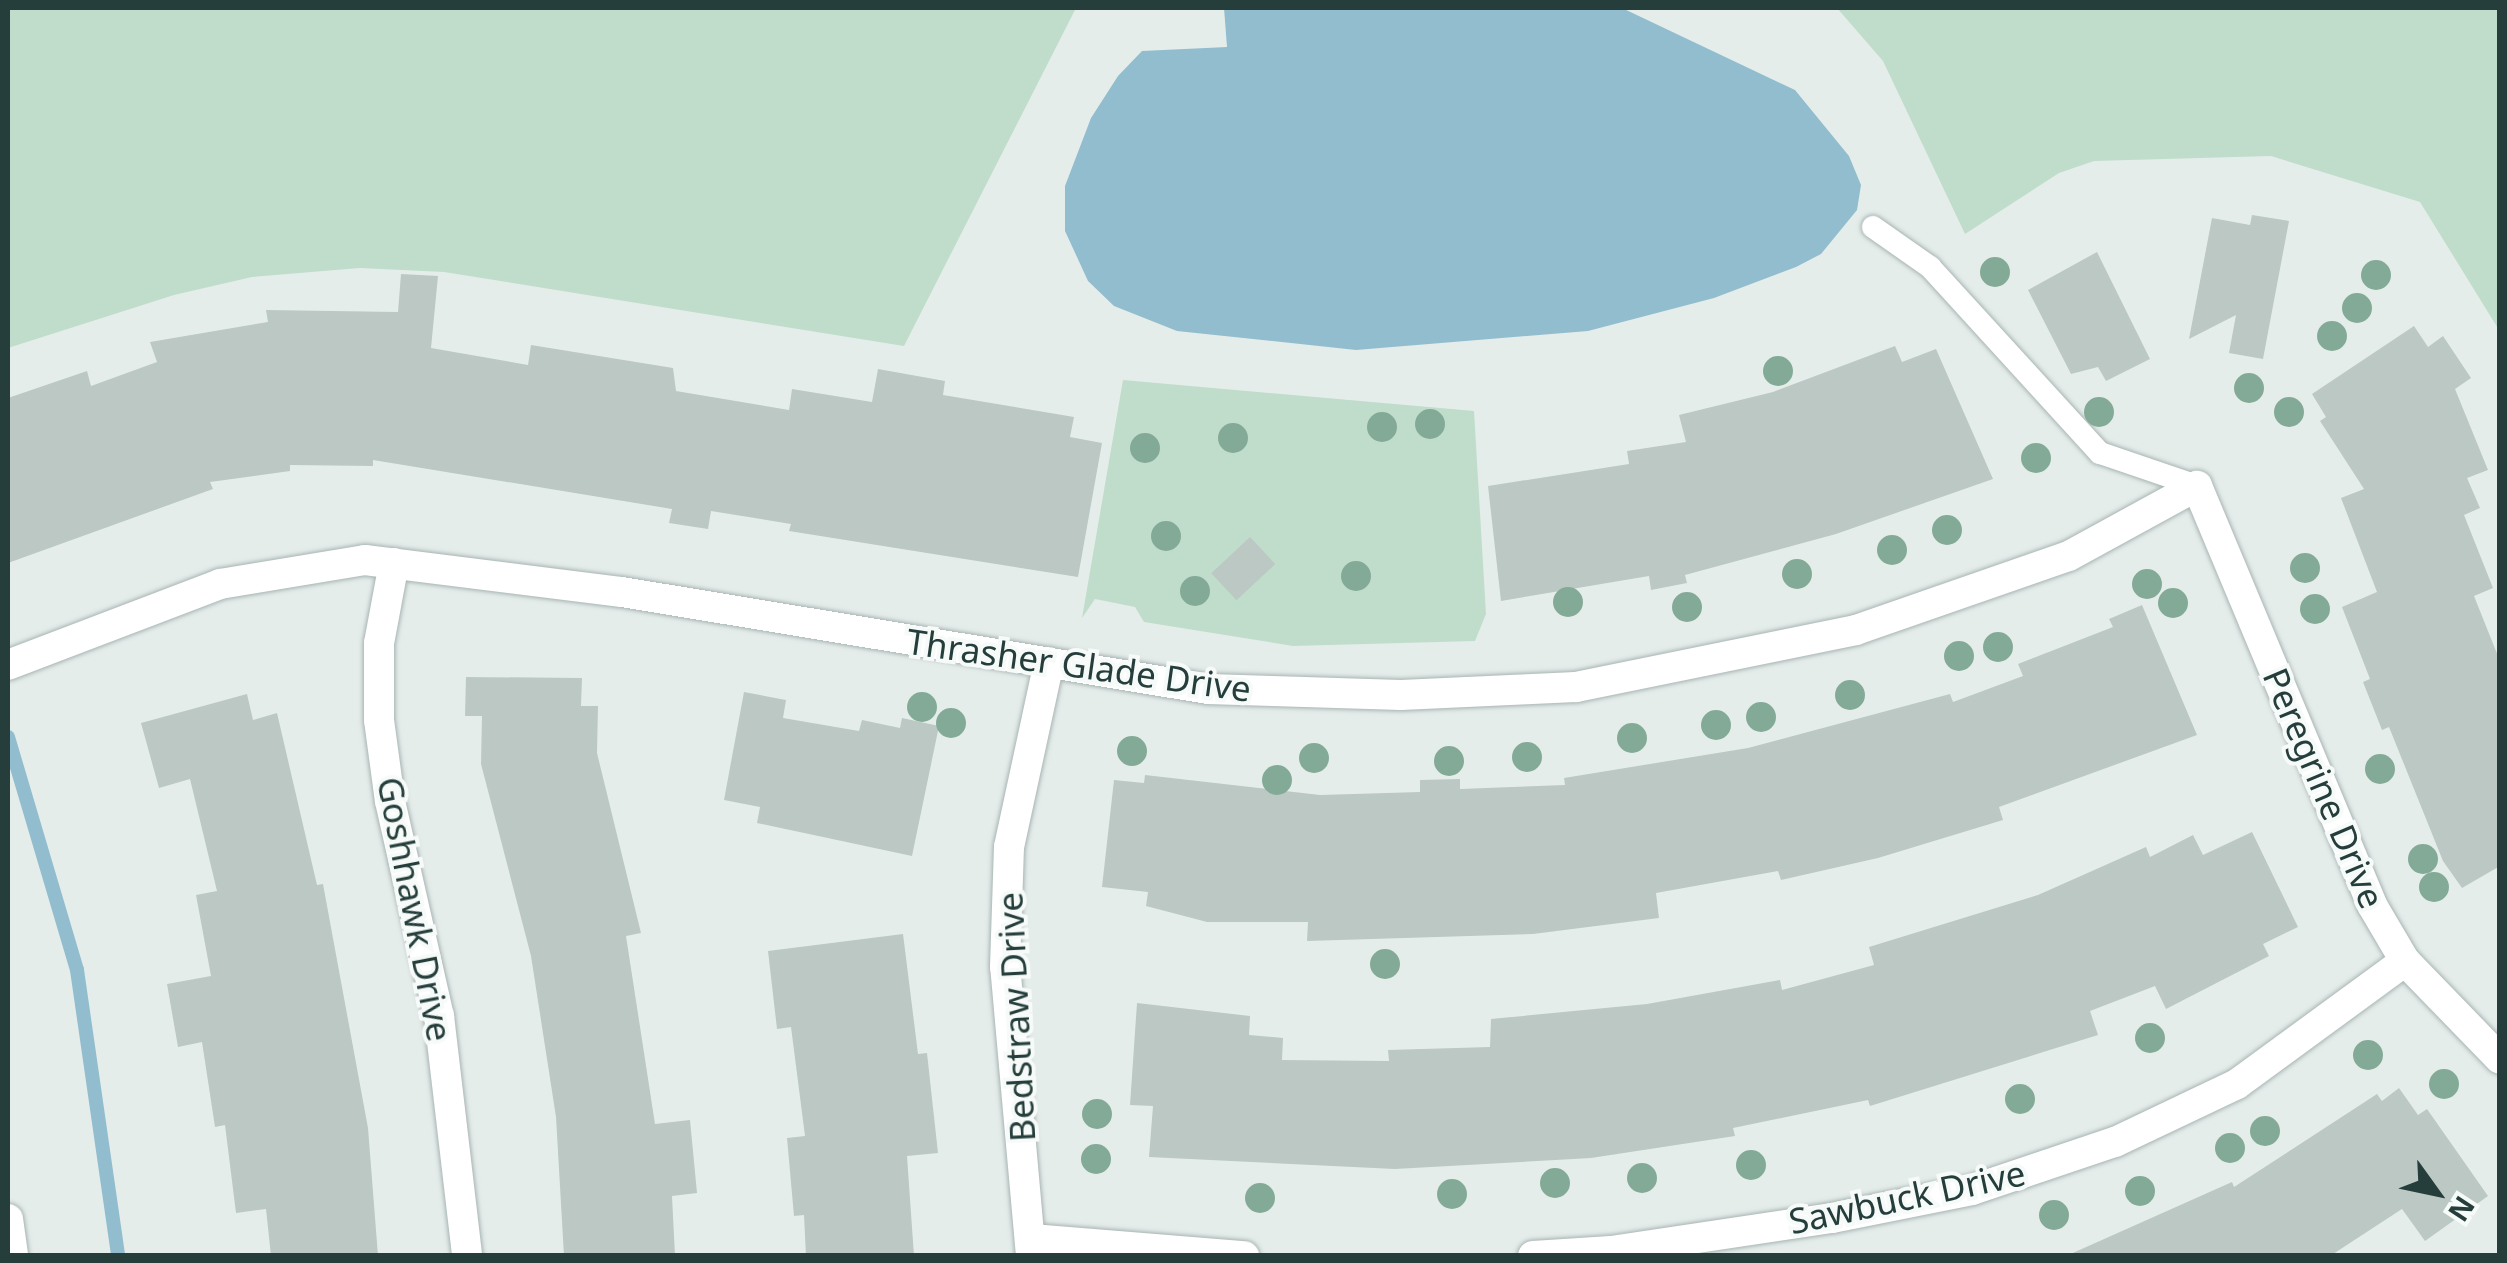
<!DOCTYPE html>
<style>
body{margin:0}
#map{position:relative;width:2507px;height:1263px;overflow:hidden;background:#e5edeb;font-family:"Noto Sans",sans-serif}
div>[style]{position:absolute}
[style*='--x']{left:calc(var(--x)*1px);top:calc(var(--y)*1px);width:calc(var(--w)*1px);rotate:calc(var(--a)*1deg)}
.green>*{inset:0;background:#c0ddcb}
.water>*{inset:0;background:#92bdce}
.stream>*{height:14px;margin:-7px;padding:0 7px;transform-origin:7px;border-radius:7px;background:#92bdce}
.building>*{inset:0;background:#bbc8c4;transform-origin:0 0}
.roads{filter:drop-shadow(0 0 2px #a8b5b3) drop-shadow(0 0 2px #a8b5b3)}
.lane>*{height:22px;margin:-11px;padding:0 11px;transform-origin:11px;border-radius:11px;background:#fff}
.street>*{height:30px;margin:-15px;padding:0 15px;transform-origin:15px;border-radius:15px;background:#fff}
.secondary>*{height:30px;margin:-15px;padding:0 15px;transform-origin:15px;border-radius:15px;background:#fff}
.trees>*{width:30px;height:30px;margin:-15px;border-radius:50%;background:#83aa97}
span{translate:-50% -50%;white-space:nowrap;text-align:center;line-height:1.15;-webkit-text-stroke:8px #f6faf8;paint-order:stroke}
.street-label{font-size:35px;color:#253e3b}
.frame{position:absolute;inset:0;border:10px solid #253e3b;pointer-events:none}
.north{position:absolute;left:2387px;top:1143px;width:100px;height:100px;-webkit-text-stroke:8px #f6faf8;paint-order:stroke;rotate:123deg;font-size:28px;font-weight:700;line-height:40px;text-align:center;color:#253e3b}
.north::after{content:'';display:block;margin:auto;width:35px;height:45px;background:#253e3b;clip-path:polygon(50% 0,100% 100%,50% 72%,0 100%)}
</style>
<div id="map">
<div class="green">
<i style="clip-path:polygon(8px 8px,1076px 8px,904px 346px,444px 272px,360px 268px,252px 277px,174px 295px,8px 348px)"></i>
<i style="clip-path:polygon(1837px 8px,2499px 8px,2499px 330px,2420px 202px,2271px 156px,2094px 161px,2059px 173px,1965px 234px,1883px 61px)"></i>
<i style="clip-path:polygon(1123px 380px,1474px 411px,1486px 614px,1475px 641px,1293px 646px,1144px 622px,1135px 607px,1095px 599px,1082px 618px)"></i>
</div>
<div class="water">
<i style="clip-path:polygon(1224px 8px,1622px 8px,1795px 90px,1849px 156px,1861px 185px,1857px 210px,1821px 254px,1796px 267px,1714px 298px,1588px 331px,1356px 350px,1177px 331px,1114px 306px,1088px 281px,1065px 231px,1065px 186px,1091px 118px,1118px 76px,1142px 51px,1227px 47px)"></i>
</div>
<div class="stream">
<i style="--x:8;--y:737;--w:243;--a:73.5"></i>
<i style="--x:77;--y:970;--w:289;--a:81.8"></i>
</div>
<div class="building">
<i style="clip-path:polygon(2252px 215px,2289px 221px,2263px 359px,2229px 353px,2236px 315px,2189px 339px,2212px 218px,2250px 225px)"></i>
<i style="clip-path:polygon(2097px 252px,2150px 359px,2106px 381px,2098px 367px,2071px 374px,2028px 290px)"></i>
<i style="clip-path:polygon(401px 274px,438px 276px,431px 348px,528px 365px,531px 345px,673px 368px,676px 391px,789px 410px,792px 389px,872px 402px,878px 369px,945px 381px,943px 395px,1074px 417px,1070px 437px,1102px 443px,1078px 577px,789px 531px,791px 524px,711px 511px,708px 529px,669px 523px,672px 509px,373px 460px,373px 466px,290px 465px,290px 471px,210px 482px,213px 489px,8px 563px,8px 398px,87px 371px,91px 386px,157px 362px,150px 342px,268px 322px,266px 310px,398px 312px)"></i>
<i style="clip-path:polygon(2414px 326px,2428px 347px,2443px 336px,2471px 378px,2455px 389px,2488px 470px,2467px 478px,2480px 508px,2464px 515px,2493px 588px,2474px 596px,2500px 661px,2500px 866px,2462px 888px,2443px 861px,2389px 727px,2382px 730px,2363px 682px,2370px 679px,2342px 607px,2377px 592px,2341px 498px,2364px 489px,2320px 421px,2326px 417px,2312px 394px)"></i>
<i style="clip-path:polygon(1895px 346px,1902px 362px,1936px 349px,1993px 479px,1836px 534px,1685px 575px,1687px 583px,1651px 590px,1649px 576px,1501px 601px,1488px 486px,1629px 464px,1627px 451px,1686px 442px,1679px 415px,1773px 392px)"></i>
<i style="left:1250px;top:537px;width:37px;height:53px;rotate:47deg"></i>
<i style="clip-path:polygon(2142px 605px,2197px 735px,1999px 807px,2003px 820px,1878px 858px,1781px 880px,1778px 871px,1656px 893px,1659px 918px,1533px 934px,1307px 941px,1308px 922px,1207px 922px,1146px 906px,1148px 892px,1102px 887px,1114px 780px,1144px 783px,1145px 775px,1320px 795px,1420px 792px,1420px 780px,1460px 779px,1460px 789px,1565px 785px,1564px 778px,1748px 748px,1950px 694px,1953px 702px,2023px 676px,2018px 664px,2113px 627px,2109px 619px)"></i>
<i style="clip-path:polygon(466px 677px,582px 678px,581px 706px,598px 706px,597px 753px,641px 933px,626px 936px,655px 1124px,690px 1120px,697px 1193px,672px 1196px,675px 1256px,564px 1256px,556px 1117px,531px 956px,481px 764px,482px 716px,465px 716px)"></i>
<i style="clip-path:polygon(744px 692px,786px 700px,783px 718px,859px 731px,862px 720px,900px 728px,902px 718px,939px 726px,912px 856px,757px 823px,760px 807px,724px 800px)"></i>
<i style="clip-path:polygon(247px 694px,253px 720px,277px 713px,317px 885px,323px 884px,368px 1128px,378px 1256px,271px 1256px,266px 1209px,236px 1213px,225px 1125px,215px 1127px,202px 1042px,178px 1047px,167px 984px,211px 976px,196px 895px,217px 891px,190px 779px,159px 788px,141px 723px)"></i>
<i style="clip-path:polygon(2252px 832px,2298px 927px,2263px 944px,2269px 956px,2166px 1009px,2155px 986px,2090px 1011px,2098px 1035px,1870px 1106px,1868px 1100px,1733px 1128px,1735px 1136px,1591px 1158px,1395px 1169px,1149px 1157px,1153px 1106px,1130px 1105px,1137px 1003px,1250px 1016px,1249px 1035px,1283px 1038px,1282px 1060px,1389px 1061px,1388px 1050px,1490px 1047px,1491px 1019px,1647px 1004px,1780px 980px,1782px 990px,1874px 965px,1869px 947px,2038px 895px,2146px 847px,2150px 857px,2193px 835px,2203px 855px)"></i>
<i style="clip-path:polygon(903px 934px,918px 1054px,927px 1053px,938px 1153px,907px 1156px,914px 1256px,806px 1256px,804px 1215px,794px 1216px,787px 1138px,805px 1136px,791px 1027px,777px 1029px,768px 951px)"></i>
<i style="clip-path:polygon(2399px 1088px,2418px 1115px,2427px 1109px,2488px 1196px,2425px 1241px,2402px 1209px,2330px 1256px,2066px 1256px,2232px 1182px,2234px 1187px,2377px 1094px,2382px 1101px)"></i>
</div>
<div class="roads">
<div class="lane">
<i style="--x:1873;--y:227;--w:70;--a:35.1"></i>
<i style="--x:1930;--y:267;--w:252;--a:47.6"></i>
<i style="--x:2100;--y:453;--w:102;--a:18.8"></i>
</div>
<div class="street">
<i style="--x:394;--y:563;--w:81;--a:100.6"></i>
<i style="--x:379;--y:643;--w:77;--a:90"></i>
<i style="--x:379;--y:720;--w:82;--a:82.3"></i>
<i style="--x:390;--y:801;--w:221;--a:77.2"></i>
<i style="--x:439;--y:1016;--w:242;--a:83.3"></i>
<i style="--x:8;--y:665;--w:227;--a:-20.9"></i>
<i style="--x:220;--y:584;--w:147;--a:-9.4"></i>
<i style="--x:365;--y:560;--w:259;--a:7.1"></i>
<i style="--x:622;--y:592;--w:594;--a:9.4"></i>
<i style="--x:1208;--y:689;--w:193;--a:1.8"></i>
<i style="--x:1401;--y:695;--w:175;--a:-2.6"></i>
<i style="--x:1576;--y:687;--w:286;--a:-11.5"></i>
<i style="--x:1856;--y:630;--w:225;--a:-19.2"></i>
<i style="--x:2069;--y:556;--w:146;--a:-28.7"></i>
<i style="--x:2197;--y:486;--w:454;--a:67.3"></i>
<i style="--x:2372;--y:905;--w:65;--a:59.5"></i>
<i style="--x:2405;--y:961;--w:136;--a:45.9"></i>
<i style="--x:1031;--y:1239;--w:214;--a:4.6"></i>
<i style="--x:1031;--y:1256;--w:290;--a:-95.1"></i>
<i style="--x:1005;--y:967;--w:120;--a:-88.1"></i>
<i style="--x:1009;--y:847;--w:189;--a:-77.8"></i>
<i style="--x:1533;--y:1256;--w:78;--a:-3.7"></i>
<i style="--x:1611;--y:1251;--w:223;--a:-8.5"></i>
<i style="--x:1832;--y:1218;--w:143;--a:-11.3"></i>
<i style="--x:1972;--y:1190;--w:151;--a:-18.6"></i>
<i style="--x:2115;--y:1142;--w:135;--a:-25.4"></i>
<i style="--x:2237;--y:1084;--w:208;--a:-36.2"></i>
</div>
<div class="secondary">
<i style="--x:8;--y:1219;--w:37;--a:82"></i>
</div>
</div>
<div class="trees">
<i style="left:1995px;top:272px"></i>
<i style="left:2376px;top:275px"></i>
<i style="left:2357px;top:308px"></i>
<i style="left:2332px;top:336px"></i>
<i style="left:1778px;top:371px"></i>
<i style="left:2249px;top:388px"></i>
<i style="left:2099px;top:412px"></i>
<i style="left:2289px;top:412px"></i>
<i style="left:1430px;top:424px"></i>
<i style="left:1382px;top:427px"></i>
<i style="left:1233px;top:438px"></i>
<i style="left:1145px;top:448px"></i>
<i style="left:2036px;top:458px"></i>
<i style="left:1947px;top:530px"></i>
<i style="left:1166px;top:536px"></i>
<i style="left:1892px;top:550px"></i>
<i style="left:2305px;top:568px"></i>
<i style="left:1797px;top:574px"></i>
<i style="left:1356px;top:576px"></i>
<i style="left:2147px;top:584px"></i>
<i style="left:1195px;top:591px"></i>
<i style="left:1568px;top:602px"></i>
<i style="left:2173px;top:603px"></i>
<i style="left:1687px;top:607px"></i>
<i style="left:2315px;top:609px"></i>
<i style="left:1998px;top:647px"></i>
<i style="left:1959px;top:656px"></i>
<i style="left:1850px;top:695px"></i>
<i style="left:922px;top:707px"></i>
<i style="left:1761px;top:717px"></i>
<i style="left:951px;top:723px"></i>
<i style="left:1716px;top:725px"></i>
<i style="left:1632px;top:738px"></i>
<i style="left:1132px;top:751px"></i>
<i style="left:1527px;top:757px"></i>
<i style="left:1314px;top:758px"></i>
<i style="left:1449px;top:761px"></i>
<i style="left:2380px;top:769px"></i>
<i style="left:1277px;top:780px"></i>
<i style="left:2423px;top:859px"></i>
<i style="left:2434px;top:887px"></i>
<i style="left:1385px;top:964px"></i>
<i style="left:2150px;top:1038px"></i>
<i style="left:2368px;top:1055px"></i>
<i style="left:2444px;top:1084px"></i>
<i style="left:2020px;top:1099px"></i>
<i style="left:1097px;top:1114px"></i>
<i style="left:2265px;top:1131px"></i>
<i style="left:2230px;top:1148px"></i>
<i style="left:1096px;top:1159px"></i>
<i style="left:1751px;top:1165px"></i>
<i style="left:1642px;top:1178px"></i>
<i style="left:1555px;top:1183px"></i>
<i style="left:2140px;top:1191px"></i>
<i style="left:1452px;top:1194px"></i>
<i style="left:1260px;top:1198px"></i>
<i style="left:2054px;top:1215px"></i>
</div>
<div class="street-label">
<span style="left:1079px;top:665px;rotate:8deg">Thrasher Glade Drive</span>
<span style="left:2324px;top:788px;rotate:67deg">Peregrine Drive</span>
<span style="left:415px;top:909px;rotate:79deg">Goshhawk Drive</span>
<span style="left:1016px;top:1017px;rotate:-93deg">Bedstraw Drive</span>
<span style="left:1907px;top:1197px;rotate:-12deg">Sawbuck Drive</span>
</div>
<div class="frame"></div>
<div class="north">N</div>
</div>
